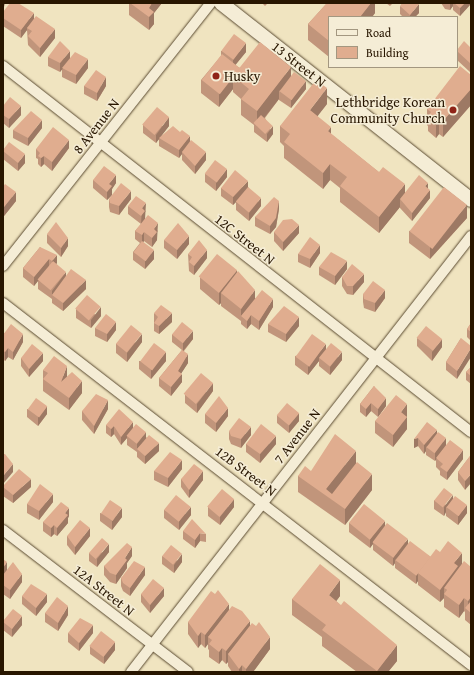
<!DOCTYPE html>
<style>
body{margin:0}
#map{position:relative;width:474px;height:675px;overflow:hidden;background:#f0e4c0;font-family:"Gentium Book Plus",serif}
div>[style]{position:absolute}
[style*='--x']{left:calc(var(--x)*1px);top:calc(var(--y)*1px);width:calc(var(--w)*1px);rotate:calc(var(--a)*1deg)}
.roads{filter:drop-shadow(0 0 1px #5a4a30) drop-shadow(0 0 1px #5a4a30)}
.street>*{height:10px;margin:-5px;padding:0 5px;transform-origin:5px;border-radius:5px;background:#f5edd6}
.secondary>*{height:14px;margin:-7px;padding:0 7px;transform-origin:7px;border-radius:7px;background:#f5edd6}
.wall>*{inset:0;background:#c1957b}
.shaded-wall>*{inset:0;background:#9d7964}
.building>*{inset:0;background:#e0ad8f;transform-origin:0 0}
.dots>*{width:11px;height:11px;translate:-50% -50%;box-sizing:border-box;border:2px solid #f5edd6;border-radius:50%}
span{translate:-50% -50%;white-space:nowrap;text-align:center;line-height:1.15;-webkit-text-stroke:3px #f5edd6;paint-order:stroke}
.street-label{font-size:14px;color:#281600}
.poi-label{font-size:14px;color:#281600}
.left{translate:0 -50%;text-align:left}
.right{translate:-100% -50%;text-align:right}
.frame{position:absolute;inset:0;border:4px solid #281600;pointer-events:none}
.legend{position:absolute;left:328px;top:16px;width:130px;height:52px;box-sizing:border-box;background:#f5edd6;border:1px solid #a39780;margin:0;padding:5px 7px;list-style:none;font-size:12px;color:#281600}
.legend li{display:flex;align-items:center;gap:8px;height:20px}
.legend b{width:20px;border:1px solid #a39780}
</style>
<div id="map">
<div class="roads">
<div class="street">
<i style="--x:3;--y:66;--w:594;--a:38.03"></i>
<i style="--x:3;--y:266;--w:335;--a:-51.7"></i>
<i style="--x:3;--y:303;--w:592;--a:37.72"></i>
<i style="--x:3;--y:530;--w:233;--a:37.5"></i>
<i style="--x:131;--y:672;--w:553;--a:-52.05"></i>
</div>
<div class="secondary">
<i style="--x:221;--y:3;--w:318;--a:38.2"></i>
</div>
</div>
<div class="wall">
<i style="clip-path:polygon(129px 3px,162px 3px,154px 13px,154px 24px,149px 30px,129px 15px)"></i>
<i style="clip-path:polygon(262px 3px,268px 3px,265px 6px)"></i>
<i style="clip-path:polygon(327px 3px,375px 3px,375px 13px,372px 17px,329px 17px,329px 57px,308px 40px,308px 24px)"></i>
<i style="clip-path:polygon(386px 3px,393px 3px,390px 6px)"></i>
<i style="clip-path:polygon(441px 3px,471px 3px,460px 16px,453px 10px,453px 6px,450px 10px,445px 9px)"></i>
<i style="clip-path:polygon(400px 6px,419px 13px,415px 17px,403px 17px,400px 14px)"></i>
<i style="clip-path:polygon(3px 18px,34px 19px,55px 38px,40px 57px,28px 45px,27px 30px,21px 38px,3px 26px)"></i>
<i style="clip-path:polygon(471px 48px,471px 73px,457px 60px,457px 51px)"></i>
<i style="clip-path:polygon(221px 51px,246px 52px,235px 65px,240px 68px,291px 76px,306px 89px,291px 108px,279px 100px,279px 99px,265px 118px,273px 134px,267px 142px,254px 132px,254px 125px,241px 115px,241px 99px,233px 92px,233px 89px,219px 107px,201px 93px,201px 80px,221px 56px)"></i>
<i style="clip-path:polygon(48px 57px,70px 58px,88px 68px,76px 84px,62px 77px,62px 69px,60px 72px,48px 66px)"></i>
<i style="clip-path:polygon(471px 75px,471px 105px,443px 137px,439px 134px,436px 138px,428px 131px,428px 126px,427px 125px,427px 109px)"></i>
<i style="clip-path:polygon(84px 86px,106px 86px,97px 101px,84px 94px)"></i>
<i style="clip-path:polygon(327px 104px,317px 116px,331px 134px,405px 193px,428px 188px,430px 198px,412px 221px,400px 208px,400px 207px,379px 233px,340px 202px,340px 188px,330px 180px,323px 189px,284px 158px,284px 146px,280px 142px,280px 126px)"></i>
<i style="clip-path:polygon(3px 106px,21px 115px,9px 128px,3px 123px)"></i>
<i style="clip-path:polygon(143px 125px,169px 126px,161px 136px,180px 132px,190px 142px,206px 160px,195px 174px,182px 160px,182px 154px,179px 158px,159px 146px,159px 139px,156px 143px,143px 133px)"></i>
<i style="clip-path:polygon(42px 128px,28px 146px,13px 138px,13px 130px)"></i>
<i style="clip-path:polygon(69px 148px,52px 171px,44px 164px,41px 167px,38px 164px,38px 159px,36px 158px,36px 149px)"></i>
<i style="clip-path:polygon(3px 150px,25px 163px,18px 171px,3px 159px)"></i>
<i style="clip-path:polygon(205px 174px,227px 177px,216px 191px,205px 182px)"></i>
<i style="clip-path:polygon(93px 180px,116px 183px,112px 189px,112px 195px,107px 200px,93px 188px)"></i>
<i style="clip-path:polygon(3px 187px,16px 201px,4px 216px,3px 215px)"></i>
<i style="clip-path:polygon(248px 187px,261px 206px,249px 221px,236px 210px,236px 202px,233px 205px,221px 196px,221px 188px)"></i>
<i style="clip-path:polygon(109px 199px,131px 199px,119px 215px,110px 212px,109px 207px)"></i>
<i style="clip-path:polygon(128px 206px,146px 211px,145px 212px,145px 219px,158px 231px,157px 232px,157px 240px,152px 247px,144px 241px,143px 242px,154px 259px,145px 269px,133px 260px,133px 252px,140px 243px,135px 239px,135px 231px,141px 224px,128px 214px)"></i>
<i style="clip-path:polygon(279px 209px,276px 227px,270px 234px,255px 226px,255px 217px)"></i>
<i style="clip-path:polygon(467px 218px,430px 259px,409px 243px,409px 231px)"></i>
<i style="clip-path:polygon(274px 232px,299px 233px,283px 251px,274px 241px)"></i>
<i style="clip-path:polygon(47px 234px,68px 246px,61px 257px,47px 243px)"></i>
<i style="clip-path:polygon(164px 240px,189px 244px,177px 259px,164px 248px)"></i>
<i style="clip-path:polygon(40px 247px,57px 263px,56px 264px,66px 276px,86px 289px,63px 311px,52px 303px,52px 298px,52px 299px,38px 289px,38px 281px,34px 286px,23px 277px,23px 268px)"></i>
<i style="clip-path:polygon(320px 253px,310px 268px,298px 262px,298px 254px)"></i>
<i style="clip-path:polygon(188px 254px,207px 258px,194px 275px,189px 271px)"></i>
<i style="clip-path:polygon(319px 267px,347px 269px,335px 285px,319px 275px)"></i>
<i style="clip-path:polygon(237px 273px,255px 298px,273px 307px,259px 330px,251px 324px,247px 329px,241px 324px,241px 321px,221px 306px,221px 303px,219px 305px,200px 289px,200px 277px)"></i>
<i style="clip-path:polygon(342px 277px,364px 282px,353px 295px,347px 294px,342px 286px)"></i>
<i style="clip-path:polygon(471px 285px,471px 304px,470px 303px,470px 287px)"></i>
<i style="clip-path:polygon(363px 294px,385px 298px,375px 312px,364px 308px,363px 302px)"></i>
<i style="clip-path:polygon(76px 309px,101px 316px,91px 328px,76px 318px)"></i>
<i style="clip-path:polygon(154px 313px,172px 322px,159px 334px,154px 331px)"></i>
<i style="clip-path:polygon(471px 323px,471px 341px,467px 337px,467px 329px)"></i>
<i style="clip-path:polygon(268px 324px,299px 326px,286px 342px,268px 332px)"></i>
<i style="clip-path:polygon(3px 328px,4px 333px,23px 342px,13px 360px,8px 357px,5px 361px,3px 359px)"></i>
<i style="clip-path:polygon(95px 328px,116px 330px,107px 342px,95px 336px)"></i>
<i style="clip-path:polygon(172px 334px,193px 339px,184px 351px,188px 363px,181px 373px,182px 382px,171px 396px,159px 386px,159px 378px,182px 350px,172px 342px)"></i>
<i style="clip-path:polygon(417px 338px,442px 347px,432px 361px,417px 346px)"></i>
<i style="clip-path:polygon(461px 338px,457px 379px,446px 370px,446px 362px)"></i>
<i style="clip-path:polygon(142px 342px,127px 362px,116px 353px,116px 344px)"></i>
<i style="clip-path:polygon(326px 350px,342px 360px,330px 375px,319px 366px,319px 361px,308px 375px,295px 365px,295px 356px)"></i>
<i style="clip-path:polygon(21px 358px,43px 361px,29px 377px,21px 366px)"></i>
<i style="clip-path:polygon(139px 361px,166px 361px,151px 379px,139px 369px)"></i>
<i style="clip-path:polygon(471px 367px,471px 384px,466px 380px,466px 372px)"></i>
<i style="clip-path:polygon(43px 370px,67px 377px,82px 393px,69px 410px,43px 391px)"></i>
<i style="clip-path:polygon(374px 386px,386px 406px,378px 417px,371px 411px,366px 417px,360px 412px,360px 404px)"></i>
<i style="clip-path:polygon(213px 391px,197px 413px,185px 403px,185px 395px)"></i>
<i style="clip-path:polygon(27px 409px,47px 414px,38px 426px,27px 417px)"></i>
<i style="clip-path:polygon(108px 409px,94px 434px,82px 420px,82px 411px)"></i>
<i style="clip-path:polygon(205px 414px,228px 416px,216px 432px,205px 423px)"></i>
<i style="clip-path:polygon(277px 415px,299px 421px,289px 433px,277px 423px)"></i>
<i style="clip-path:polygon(407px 416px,407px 429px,393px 447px,375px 433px,375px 421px)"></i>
<i style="clip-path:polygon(106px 425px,133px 429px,146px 437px,159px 451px,145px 464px,137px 457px,137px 452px,127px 445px,127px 438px,121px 445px,114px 434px,111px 437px,106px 433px)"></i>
<i style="clip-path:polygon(229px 431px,251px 435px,241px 448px,231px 444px,229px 439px)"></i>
<i style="clip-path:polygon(437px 433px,446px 445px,463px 459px,447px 480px,440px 475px,440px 471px,436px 467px,436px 459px,435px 461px,426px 455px,426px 451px,424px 454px,418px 446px,414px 448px,414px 439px)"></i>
<i style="clip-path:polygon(246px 444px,276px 444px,260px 463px,246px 452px)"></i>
<i style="clip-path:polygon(470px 456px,465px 490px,458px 480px,458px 472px)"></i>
<i style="clip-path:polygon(356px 463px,372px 490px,345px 525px,298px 492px,298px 476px,311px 471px)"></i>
<i style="clip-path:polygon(182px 469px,168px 487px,154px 480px,154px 471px)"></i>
<i style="clip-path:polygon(181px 479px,203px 480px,189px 498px,181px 487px)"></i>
<i style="clip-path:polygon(3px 486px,31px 487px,13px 503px,3px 496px)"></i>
<i style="clip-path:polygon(434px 500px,467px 513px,458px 525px,446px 516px,446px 512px,444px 516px,434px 509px)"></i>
<i style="clip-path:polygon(53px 502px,39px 520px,27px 513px,27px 504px)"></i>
<i style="clip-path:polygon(208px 507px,234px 507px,220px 525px,208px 516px)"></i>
<i style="clip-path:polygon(164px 510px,191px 515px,179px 530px,164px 518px)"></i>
<i style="clip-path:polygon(100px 513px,122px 517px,112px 530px,100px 521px)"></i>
<i style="clip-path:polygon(69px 516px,68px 518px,68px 523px,57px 536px,54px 534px,51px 537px,43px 531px,43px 522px)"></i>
<i style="clip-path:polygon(349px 523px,385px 527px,408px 544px,431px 557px,440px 552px,462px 564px,471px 567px,471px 625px,465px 620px,465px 612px,464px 611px,459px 618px,444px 607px,444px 598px,440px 602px,418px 585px,418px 581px,416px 584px,395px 568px,395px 563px,393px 566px,373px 550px,373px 544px,370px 548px,349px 532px)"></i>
<i style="clip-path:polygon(183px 531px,206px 534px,206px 542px,200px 541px,195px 548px,183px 539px)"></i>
<i style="clip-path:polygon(67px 536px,90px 536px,75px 555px,67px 545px)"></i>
<i style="clip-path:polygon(109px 552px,97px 567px,89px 561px,89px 553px)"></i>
<i style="clip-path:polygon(132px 556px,127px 563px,127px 568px,116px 584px,110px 582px,104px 575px,104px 566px)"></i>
<i style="clip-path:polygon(162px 556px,182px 562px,174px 573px,162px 564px)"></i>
<i style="clip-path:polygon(3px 559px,7px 570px,22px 582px,10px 599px,3px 594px)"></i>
<i style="clip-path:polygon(145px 575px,130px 596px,123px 591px,121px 586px,121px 578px)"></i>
<i style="clip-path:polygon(141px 594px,164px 596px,150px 613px,141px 602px)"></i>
<i style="clip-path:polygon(22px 596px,47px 602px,36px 616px,22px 604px)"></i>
<i style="clip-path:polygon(340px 596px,336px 601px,397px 661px,388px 672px,357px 672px,322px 646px,322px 637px,292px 615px,292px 599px)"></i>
<i style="clip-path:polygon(229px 610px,250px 625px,270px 649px,253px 672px,232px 672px,228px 666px,228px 662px,226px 664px,222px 660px,219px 664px,209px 657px,209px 650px,208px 649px,208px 644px,205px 648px,201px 644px,198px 648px,188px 634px,188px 622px)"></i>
<i style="clip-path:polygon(45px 613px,68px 615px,58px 631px,45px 622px)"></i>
<i style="clip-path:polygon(3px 621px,22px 625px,12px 637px,3px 630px)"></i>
<i style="clip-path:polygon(68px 633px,93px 633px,79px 651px,68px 642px)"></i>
<i style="clip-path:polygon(90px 646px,115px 650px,104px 664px,90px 654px)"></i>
</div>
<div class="shaded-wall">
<i style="clip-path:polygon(3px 3px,5px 3px,3px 11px)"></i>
<i style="clip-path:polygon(152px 3px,162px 3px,154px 13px,154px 24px,149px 30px,149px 8px)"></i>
<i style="clip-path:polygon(371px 3px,375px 3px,375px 13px,372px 17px,360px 17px)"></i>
<i style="clip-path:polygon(450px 3px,453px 3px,453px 6px,450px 10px)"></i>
<i style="clip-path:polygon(465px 3px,471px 3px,471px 4px,460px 16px,460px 8px)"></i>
<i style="clip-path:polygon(419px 4px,419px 13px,415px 17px,410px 17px,410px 15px)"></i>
<i style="clip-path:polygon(34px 13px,34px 22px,27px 28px,27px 30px,21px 38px,21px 30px)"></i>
<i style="clip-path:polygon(55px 29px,55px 38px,40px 57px,40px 48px)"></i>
<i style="clip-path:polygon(246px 43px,246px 52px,233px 68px,233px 60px)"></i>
<i style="clip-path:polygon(70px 51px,70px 60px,60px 72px,60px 63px)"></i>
<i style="clip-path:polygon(88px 59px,88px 68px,76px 84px,76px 75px)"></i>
<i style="clip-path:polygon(291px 67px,291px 83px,279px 91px,279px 99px,257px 127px,257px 111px)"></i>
<i style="clip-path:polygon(233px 76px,233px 89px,219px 107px,219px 94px)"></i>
<i style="clip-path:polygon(106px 77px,106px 86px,97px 101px,97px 93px)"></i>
<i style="clip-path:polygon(306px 81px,306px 89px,291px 108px,291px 100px)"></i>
<i style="clip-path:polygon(327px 88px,327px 104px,310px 126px,310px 110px)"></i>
<i style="clip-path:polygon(471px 89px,471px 105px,443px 137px,443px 121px)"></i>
<i style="clip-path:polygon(21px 106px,21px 115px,9px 128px,9px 119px)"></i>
<i style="clip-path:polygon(169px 117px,169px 126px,156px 143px,156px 135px)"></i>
<i style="clip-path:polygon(439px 118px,439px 134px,436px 138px,436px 122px)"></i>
<i style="clip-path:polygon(42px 120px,42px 128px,28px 146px,28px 138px)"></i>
<i style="clip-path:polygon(273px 126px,273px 134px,267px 142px,267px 134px)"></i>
<i style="clip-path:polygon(331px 127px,331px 143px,328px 131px)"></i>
<i style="clip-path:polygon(190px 136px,190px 144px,182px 152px,182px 154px,179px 158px,179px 150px)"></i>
<i style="clip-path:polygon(69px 140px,69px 148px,52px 171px,52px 162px)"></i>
<i style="clip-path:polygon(206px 152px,206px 160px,195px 174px,195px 166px)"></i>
<i style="clip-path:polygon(25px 154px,25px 163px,18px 171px,18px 163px)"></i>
<i style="clip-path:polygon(44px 156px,44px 164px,41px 167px,41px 158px)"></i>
<i style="clip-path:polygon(330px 164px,330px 180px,323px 189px,323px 173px)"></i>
<i style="clip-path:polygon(227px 169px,227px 177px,216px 191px,216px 183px)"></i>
<i style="clip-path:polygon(116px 175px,116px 183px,112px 189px,112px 195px,107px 200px,107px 192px,109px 184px)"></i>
<i style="clip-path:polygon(248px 181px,248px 190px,233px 205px,233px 197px)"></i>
<i style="clip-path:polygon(428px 183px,428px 191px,425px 186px)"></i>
<i style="clip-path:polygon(405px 184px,405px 200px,400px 199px,400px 207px,379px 233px,379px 217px)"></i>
<i style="clip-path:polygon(430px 190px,430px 198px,412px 221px,412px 213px)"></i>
<i style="clip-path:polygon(131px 191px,131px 199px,119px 215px,119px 206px)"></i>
<i style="clip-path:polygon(16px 192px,16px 201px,4px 216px,4px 207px)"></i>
<i style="clip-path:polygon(261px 198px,261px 206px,249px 221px,249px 213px)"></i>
<i style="clip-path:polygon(279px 201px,279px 209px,276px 227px,270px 234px,270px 226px)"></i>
<i style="clip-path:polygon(146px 203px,145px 219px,141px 224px,142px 208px)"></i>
<i style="clip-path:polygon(467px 205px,467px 218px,430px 259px,430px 247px)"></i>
<i style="clip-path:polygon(158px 223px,157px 240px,152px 247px,152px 238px,154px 229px)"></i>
<i style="clip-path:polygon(299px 225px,299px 233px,283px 251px,283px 242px)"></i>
<i style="clip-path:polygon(144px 232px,144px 241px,142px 244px,142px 235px)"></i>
<i style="clip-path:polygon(189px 236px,189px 244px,177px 259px,177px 250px)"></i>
<i style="clip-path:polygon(68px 238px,68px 246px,61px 257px,61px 248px)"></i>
<i style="clip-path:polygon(320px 245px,320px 253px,310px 268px,310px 259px)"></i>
<i style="clip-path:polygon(154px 250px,154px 259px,145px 269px,145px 261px)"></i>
<i style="clip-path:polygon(207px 250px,207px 258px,194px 275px,194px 266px)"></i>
<i style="clip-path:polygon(57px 255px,57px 263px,52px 269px,52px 261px)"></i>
<i style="clip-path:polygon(49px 259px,49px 267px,34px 286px,34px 277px)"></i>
<i style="clip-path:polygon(347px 261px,347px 269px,335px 285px,335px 276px)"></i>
<i style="clip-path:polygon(237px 270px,237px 282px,221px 293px,221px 303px,219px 305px,219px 292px)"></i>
<i style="clip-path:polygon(66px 272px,66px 280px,52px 295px,52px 299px,52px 291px)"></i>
<i style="clip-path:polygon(364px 274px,364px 282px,353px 295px,353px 286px)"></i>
<i style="clip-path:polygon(86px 280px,86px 289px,63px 311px,63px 303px)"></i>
<i style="clip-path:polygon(255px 290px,255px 302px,241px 316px,241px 321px,241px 309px)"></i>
<i style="clip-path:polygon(385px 290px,385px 298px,375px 312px,375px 303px)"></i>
<i style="clip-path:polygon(273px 299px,273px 307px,259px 330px,259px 321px)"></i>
<i style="clip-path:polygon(101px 307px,101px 316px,91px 328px,91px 320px)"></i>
<i style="clip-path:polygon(172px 313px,172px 322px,159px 334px,159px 326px)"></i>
<i style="clip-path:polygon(251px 315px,251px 324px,247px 329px,247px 321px)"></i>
<i style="clip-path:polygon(299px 317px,299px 326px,286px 342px,286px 334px)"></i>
<i style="clip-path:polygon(116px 322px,116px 330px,107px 342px,107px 334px)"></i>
<i style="clip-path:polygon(193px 331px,193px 339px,183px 351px,183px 343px)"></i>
<i style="clip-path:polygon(23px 334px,23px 342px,13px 360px,13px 352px)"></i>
<i style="clip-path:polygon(142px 334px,142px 342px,127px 362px,127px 353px)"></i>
<i style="clip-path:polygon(442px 339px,442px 347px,432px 361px,432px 352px)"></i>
<i style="clip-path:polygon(326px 344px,326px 353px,319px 358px,319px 361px,308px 375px,308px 367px)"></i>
<i style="clip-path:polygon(8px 348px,8px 357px,5px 361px,5px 352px)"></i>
<i style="clip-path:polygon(471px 348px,471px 357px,457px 379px,457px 371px)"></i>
<i style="clip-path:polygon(166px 352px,166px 361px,151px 379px,151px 370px)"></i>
<i style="clip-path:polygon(342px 352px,342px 360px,330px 375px,330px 367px)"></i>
<i style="clip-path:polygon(43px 353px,43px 361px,29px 377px,29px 369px)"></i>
<i style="clip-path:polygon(188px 354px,188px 363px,179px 377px,182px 374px,182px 382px,171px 396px,171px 387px,178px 371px)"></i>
<i style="clip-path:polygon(67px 366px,67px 378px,61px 382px)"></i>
<i style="clip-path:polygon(82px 381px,82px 393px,69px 410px,69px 398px)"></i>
<i style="clip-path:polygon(213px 383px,213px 391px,197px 413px,197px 404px)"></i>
<i style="clip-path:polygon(386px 398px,386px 406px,378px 417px,378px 409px)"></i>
<i style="clip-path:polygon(108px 400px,108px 409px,94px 434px,94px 426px)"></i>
<i style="clip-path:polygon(371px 403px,371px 411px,366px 417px,366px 409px)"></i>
<i style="clip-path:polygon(407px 404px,407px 416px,401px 425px,401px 412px)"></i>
<i style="clip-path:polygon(47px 406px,47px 414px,38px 426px,38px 417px)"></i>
<i style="clip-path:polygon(228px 408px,228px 416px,216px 432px,216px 423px)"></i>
<i style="clip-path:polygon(299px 413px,299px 421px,289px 433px,289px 424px)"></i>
<i style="clip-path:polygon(407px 417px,407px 429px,393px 447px,393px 435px)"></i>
<i style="clip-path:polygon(133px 422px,133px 430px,127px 436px,127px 438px,121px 445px,121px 437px)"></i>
<i style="clip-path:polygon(114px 426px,114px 434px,111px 437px,111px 429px)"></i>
<i style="clip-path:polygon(251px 427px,251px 435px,241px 448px,241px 439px)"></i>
<i style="clip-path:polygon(437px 430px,437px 439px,426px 447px,426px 451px,424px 454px,424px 445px)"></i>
<i style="clip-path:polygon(146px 432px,146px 440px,137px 449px,137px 444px)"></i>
<i style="clip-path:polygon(276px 436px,276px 444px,260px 463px,260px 454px)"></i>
<i style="clip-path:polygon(418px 438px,418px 446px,414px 448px,414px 439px)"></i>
<i style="clip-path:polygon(446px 438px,446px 446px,435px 461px,435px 453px)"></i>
<i style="clip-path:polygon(159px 443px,159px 451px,145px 464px,145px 456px)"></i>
<i style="clip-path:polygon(463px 450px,463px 459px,447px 480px,447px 472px)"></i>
<i style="clip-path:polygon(356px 451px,356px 467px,331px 499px,326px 489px)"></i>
<i style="clip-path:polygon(182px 460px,182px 469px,168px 487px,168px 478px)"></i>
<i style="clip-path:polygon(13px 464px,13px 472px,3px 484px,3px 476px)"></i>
<i style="clip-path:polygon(203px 471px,203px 480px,189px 498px,189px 490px)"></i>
<i style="clip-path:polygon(372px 474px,372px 490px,345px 525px,345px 509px)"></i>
<i style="clip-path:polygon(471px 474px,471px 483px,465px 490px,465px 481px)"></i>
<i style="clip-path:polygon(31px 479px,31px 487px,13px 503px,13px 495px)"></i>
<i style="clip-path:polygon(53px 494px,53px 502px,39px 520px,39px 511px)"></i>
<i style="clip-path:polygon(453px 495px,453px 504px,446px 507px,446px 512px,444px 516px,444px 507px)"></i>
<i style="clip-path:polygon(234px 499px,234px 507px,220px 525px,220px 517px)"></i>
<i style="clip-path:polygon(467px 505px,467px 513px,458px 525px,458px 516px)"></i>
<i style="clip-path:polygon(191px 507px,191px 515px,179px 530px,179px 521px)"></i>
<i style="clip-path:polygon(69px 508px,69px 516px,68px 518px,68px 523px,57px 536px,57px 528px,65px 513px)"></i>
<i style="clip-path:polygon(122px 508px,122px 517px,112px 530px,112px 521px)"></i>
<i style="clip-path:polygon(385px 521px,385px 529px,373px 542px,373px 544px,370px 548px,370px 539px)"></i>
<i style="clip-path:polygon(54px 525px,54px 534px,51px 537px,51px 528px)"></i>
<i style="clip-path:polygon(90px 528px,90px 536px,75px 555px,75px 547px)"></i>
<i style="clip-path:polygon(200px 533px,200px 541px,195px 548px,195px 540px)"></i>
<i style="clip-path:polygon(408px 539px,408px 547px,395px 560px,395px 563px,393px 566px,393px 558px)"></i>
<i style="clip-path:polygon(109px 544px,109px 552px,97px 567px,97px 559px)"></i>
<i style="clip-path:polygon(132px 547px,132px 556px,127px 563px,127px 568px,116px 584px,116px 575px,125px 558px)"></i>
<i style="clip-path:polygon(462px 553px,462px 565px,447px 590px,444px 588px,444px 598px,440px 602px,440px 590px,454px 563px)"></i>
<i style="clip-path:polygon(182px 554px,182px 562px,174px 573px,174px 565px)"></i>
<i style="clip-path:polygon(7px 562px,7px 571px,3px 576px,3px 568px)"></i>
<i style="clip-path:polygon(145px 567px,145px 575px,130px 596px,130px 588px)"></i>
<i style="clip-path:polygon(418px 573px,418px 581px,416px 584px,416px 575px)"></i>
<i style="clip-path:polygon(22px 574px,22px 582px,10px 599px,10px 590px)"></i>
<i style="clip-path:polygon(340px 580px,340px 596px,329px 611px,329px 595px)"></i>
<i style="clip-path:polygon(164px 588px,164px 596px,150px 613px,150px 605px)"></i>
<i style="clip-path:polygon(47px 594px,47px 602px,36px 616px,36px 608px)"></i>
<i style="clip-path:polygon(471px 597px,471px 609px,468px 610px,468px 601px)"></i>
<i style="clip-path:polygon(464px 598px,464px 611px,459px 618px,459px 605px)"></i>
<i style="clip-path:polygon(229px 604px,229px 617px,208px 637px,208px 644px,205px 648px,205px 635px)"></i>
<i style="clip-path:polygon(68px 606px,68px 615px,58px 631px,58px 623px)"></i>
<i style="clip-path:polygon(22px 616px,22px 625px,12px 637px,12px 629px)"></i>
<i style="clip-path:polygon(250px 621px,250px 633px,228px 654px,228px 662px,226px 664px,226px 651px)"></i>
<i style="clip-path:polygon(93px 625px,93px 633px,79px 651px,79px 643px)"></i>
<i style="clip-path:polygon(201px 632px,201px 644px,198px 648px,198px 636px)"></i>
<i style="clip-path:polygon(270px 637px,270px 649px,253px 672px,246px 672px,246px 669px)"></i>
<i style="clip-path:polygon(115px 642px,115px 650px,104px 664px,104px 656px)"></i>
<i style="clip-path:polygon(397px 645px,397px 661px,388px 672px,377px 672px,377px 671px)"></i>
<i style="clip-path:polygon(222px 648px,222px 660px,219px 664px,219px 652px)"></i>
<i style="clip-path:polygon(242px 665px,242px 672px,239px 672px,239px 669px)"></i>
</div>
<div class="building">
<i style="clip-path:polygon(10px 3px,18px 3px,34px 13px,21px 30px,3px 18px,3px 12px)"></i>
<i style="clip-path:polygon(130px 3px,152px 3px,149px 8px,154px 12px,149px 17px)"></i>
<i style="clip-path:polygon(327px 3px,371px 3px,360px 17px,329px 17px,329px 41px,308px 24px)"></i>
<i style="clip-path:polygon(402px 3px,417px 3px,419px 4px,410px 15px,400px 6px)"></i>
<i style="clip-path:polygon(454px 3px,465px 3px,460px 8px)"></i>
<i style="clip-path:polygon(36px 16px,55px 29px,40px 48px,28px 36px,32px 31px,27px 28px)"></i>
<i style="left:234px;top:34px;width:15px;height:21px;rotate:37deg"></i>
<i style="clip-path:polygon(60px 41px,70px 51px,60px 63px,48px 57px)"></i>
<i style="clip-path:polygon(464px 41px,471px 48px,471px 64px,457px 51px,457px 50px)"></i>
<i style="clip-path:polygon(260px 42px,291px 67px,257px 111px,241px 99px,249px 89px,233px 76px)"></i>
<i style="clip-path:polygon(75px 52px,88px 59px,76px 75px,62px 68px)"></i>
<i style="left:222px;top:54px;width:23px;height:33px;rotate:38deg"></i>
<i style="clip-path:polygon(460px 66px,471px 75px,471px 89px,443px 121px,439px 118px,436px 122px,428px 116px,431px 112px,427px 109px)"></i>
<i style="clip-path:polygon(96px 70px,106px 77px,97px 93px,84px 86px)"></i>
<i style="left:294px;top:72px;width:15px;height:24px;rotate:37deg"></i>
<i style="clip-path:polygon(316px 80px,327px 88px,310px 110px,331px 127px,328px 131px,379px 172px,383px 167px,405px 184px,379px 217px,340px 186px,347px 177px,330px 164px,323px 173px,284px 142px,290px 134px,280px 126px)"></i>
<i style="clip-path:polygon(10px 97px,21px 106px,9px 119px,3px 115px,3px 106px)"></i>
<i style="left:157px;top:107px;width:16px;height:23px;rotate:40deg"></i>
<i style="clip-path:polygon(31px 111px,42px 120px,28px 138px,13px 130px)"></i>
<i style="left:261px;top:115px;width:16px;height:11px;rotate:43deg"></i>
<i style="clip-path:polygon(173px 126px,180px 132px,182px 130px,190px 136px,179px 150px,159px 138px)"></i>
<i style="clip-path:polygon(53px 127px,69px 140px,52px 162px,44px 156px,41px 158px,38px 156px,40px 153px,36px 149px)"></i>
<i style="clip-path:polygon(191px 140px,206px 152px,195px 166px,182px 152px)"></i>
<i style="clip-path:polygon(9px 142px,25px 154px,18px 163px,3px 151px,3px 150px)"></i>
<i style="left:215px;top:160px;width:15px;height:17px;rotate:37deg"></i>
<i style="clip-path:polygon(104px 166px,116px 175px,109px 184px,112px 186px,107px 192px,93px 180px)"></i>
<i style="clip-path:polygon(235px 170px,248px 181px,233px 197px,221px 188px)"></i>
<i style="clip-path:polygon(419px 175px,428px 183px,425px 186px,430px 190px,412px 213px,400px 199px)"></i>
<i style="clip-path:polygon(121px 183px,131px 191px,119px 206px,110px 203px,109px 199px)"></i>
<i style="clip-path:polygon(5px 184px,16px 192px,4px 207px,3px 206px,3px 187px)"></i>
<i style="left:248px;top:187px;width:17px;height:19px;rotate:40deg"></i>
<i style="left:444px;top:187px;width:29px;height:56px;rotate:38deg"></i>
<i style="clip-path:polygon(136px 196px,146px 203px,142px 208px,145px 211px,141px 216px,128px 206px)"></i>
<i style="clip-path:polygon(274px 197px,279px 201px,276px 218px,270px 226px,255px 217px)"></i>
<i style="clip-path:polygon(148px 215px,158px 223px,154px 229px,157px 232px,152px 238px,144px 232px,142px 235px,135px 231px)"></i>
<i style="clip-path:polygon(292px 219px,299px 225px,283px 242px,274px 232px,283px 220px)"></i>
<i style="clip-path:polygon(56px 222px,68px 238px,61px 248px,47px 234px)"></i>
<i style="clip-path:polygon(178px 223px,189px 236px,177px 250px,164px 240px)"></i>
<i style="clip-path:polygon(310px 237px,320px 245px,310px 259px,298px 254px)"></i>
<i style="clip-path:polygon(199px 240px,207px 250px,194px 266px,189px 262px,192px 257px,188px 254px)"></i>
<i style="left:142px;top:241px;width:15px;height:14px;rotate:37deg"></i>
<i style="clip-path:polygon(40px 247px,57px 255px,52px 261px,49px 259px,34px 277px,23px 268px)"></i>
<i style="clip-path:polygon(331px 252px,347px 261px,335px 276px,319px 267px)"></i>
<i style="left:217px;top:254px;width:26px;height:29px;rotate:39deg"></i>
<i style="left:53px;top:261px;width:17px;height:24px;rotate:40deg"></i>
<i style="clip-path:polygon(352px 264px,364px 274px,353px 286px,347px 286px,342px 277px)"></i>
<i style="clip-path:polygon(71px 269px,86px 280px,63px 303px,52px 295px)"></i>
<i style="clip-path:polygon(238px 271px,255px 290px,241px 309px,221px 293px)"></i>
<i style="clip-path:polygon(373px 281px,385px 290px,375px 303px,364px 299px,363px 294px)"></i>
<i style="clip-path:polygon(262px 290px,273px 299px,259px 321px,251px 315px,247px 321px,241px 316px)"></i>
<i style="left:87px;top:295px;width:18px;height:18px;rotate:41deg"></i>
<i style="clip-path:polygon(161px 305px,172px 313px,159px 326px,154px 323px,158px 317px,154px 313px)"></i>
<i style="clip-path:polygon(284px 306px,299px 317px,286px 334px,268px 324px)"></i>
<i style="clip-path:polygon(106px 314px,116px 322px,107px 334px,95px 328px)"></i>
<i style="left:182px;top:322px;width:14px;height:16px;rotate:39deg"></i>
<i style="clip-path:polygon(471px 323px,471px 332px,467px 329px)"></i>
<i style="clip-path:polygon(11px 324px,23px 334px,13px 352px,8px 348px,5px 352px,3px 351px,3px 335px)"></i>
<i style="left:131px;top:325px;width:14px;height:24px;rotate:39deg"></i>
<i style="left:426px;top:326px;width:21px;height:15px;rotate:39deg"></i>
<i style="left:312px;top:334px;width:17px;height:28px;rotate:36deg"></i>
<i style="clip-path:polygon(461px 338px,471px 346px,471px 348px,457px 371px,446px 362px)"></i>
<i style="left:154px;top:343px;width:15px;height:23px;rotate:37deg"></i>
<i style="left:331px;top:343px;width:14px;height:19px;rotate:39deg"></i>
<i style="clip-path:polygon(32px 344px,43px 353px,29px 369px,21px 358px)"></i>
<i style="clip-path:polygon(182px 350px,188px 354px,178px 371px,182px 374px,171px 387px,159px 378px)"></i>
<i style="clip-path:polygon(54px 356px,67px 366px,61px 382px,72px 372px,82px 381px,69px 398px,43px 379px,48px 373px,43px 370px)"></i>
<i style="clip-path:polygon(471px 367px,471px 376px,466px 372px)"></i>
<i style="left:201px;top:373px;width:16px;height:27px;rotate:40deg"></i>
<i style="clip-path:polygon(374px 386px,386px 398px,378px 409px,371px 403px,366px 409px,360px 404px)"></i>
<i style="clip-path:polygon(96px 394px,108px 400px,94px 426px,82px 411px)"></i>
<i style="clip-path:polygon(396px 395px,407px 404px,401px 412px,407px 417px,393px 435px,375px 421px)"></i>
<i style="clip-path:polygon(219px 396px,228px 408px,216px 423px,205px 414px)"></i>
<i style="left:36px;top:398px;width:14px;height:14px;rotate:36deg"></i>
<i style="left:287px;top:403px;width:16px;height:16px;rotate:40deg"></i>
<i style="clip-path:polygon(119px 409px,133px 422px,121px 437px,114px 426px,111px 429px,106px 425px)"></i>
<i style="clip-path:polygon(239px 418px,251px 427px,241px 439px,231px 436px,229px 431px)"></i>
<i style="clip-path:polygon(427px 422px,437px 430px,424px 445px,418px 438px,414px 439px)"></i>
<i style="left:136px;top:424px;width:13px;height:15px;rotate:39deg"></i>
<i style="clip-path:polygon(261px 424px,276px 436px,260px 454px,246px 444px)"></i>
<i style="left:438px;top:432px;width:10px;height:19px;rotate:37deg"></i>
<i style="clip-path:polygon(335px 434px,356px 451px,326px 489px,332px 494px,357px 462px,372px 474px,345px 509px,298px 476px,305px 466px,311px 471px)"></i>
<i style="clip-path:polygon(149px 435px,159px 443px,145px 456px,137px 449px)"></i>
<i style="clip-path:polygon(450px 440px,463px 450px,447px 472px,440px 467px,443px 464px,436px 458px)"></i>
<i style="clip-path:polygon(170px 452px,182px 460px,168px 478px,154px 471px)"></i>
<i style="clip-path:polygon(3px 454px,5px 454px,13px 464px,3px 476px)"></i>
<i style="clip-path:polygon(470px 456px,471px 457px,471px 474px,465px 481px,458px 472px)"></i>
<i style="clip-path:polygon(194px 464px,203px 471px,189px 490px,181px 479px)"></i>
<i style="clip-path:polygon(19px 469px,31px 479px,13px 495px,3px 487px,3px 486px)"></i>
<i style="clip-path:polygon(40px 484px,53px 494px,39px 511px,27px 504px)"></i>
<i style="left:444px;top:488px;width:11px;height:16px;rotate:38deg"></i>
<i style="left:222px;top:489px;width:16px;height:23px;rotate:40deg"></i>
<i style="left:176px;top:495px;width:19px;height:19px;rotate:39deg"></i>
<i style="left:455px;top:496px;width:15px;height:14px;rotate:37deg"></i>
<i style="left:110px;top:500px;width:14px;height:16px;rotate:34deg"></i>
<i style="clip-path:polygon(61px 502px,69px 508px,65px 513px,68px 515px,57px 528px,54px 525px,51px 528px,43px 522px)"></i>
<i style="left:364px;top:504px;width:27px;height:24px;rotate:39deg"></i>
<i style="clip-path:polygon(192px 519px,206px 534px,200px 533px,195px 540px,183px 531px)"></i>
<i style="clip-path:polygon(80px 520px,90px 528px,75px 547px,67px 536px)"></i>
<i style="left:387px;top:523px;width:26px;height:24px;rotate:37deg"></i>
<i style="left:102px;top:538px;width:9px;height:20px;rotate:41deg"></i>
<i style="left:410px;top:541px;width:26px;height:24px;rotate:37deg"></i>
<i style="clip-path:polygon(448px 541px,462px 553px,454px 563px,458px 566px,440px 590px,418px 573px,436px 549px,440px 552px)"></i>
<i style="clip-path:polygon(127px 543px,132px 547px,125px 558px,127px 560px,116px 575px,110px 573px,104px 566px)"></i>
<i style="left:171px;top:545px;width:14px;height:14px;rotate:39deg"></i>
<i style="clip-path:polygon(3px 559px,7px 562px,3px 568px)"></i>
<i style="clip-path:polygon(134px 561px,145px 567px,130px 588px,123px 583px,121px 578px)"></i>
<i style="clip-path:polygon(464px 561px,471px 567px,471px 597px,468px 601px,464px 598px,459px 605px,444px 594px,447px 590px,444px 588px)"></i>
<i style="clip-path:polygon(13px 562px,22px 574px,10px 590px,3px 585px,3px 584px,4px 582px,3px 581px,3px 575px)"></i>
<i style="clip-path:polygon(320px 564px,340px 580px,329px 595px,341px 605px,344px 601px,397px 645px,377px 671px,322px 630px,326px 625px,292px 599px)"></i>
<i style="clip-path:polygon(153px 579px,164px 588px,150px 605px,141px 594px)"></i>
<i style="clip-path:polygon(31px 584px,47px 594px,36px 608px,22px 596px)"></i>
<i style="clip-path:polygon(218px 590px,229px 604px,205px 635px,201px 632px,198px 636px,188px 622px,211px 591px,215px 594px)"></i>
<i style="clip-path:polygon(57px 597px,68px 606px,58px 623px,45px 613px)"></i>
<i style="clip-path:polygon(471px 601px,471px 613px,465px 608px)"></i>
<i style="clip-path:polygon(232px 606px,242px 611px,250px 621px,226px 651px,222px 648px,219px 652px,209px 644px,212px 640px,208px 637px)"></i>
<i style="clip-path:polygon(13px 609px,22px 616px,12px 629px,3px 622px,3px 621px)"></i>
<i style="clip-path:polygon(80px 618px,93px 625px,79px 643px,68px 633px)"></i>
<i style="clip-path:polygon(259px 622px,270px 637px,246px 669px,242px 665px,239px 669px,228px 654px,252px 623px,256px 626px)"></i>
<i style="left:101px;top:631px;width:18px;height:19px;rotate:38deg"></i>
</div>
<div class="dots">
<i style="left:216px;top:76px;background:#8f2418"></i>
<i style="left:453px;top:110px;background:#8f2418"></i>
</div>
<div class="street-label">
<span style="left:299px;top:64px;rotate:38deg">13 Street N</span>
<span style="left:96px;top:126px;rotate:-52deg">8 Avenue N</span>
<span style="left:245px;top:239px;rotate:38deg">12C Street N</span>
<span style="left:297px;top:436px;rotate:-52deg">7 Avenue N</span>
<span style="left:246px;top:471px;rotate:37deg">12B Street N</span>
<span style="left:104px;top:590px;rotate:38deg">12A Street N</span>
</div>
<div class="poi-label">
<span class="left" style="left:224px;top:76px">Husky</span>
<span class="right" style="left:445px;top:110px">Lethbridge Korean<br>Community Church</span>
</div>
<div class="frame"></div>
<ul class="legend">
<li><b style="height:5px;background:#f5edd6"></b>Road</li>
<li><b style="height:11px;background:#e0ad8f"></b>Building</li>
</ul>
</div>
